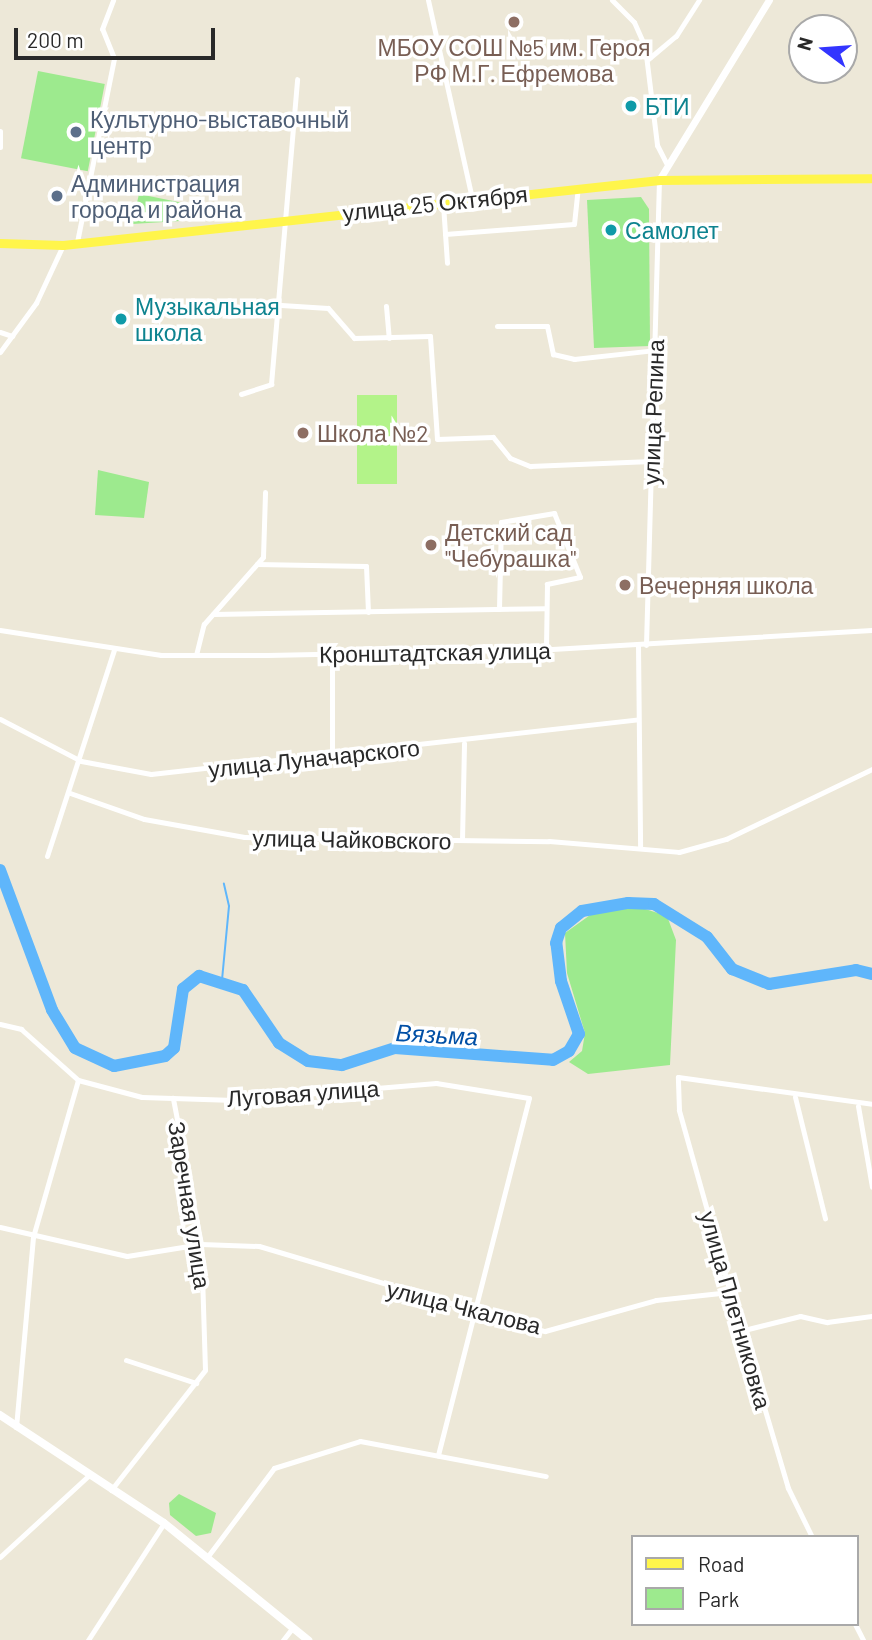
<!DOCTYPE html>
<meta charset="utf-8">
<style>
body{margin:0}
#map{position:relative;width:872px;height:1640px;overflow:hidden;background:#ede8d8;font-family:Barlow,sans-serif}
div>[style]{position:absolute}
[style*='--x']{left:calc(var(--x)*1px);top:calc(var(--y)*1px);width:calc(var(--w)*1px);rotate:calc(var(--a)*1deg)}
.green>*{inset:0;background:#9dea8e;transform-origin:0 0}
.pitch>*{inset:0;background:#b3f389;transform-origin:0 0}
.stream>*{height:2px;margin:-1px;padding:0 1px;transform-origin:1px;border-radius:1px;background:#5fb6fb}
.river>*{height:12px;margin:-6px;padding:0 6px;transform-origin:6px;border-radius:6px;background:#5fb6fb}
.minor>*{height:5px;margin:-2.5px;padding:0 2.5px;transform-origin:2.5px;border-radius:2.5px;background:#fff}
.tertiary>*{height:7px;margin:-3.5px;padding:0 3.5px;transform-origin:3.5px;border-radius:3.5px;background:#fff}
.secondary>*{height:8px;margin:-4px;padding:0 4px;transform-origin:4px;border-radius:4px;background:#fff}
.primary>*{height:9px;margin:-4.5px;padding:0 4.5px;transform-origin:4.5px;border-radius:4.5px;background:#fff54b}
.dots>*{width:19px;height:19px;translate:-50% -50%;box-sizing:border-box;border:4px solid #fff;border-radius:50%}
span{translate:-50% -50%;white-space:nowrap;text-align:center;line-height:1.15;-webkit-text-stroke:7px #fff;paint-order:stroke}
.education-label{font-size:23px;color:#785e54}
.left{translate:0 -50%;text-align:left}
.culture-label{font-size:23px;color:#0d838f}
.service-label{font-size:23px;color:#4e5e75}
.street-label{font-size:23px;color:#292929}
.water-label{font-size:24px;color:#004fa5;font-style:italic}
.legend{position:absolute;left:631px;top:1535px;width:228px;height:91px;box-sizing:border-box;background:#fff;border:2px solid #a9a9a9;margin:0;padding:9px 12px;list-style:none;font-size:21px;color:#292929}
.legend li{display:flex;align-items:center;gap:14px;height:35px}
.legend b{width:35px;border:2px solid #a9a9a9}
.north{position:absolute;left:788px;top:14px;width:70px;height:70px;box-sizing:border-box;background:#fff;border:2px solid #a9a9a9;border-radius:50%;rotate:286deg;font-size:19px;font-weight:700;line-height:28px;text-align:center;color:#292929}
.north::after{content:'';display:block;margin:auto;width:24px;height:32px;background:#3335ff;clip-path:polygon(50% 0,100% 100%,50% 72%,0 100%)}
.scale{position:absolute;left:14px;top:28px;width:201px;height:32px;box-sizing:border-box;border:4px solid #292929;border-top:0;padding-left:9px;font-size:21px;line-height:24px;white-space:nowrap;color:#292929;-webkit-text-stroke:5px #fff;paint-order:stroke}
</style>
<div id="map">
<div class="green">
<i style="left:38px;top:71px;width:68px;height:89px;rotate:11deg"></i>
<i style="clip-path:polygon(139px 194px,183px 203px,180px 221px,132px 224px)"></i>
<i style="clip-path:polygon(641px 197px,649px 209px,650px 346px,594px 348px,587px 200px)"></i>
<i style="clip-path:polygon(98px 470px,149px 482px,144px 518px,95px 515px)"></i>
<i style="clip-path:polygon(639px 907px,667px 916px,676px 940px,670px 1065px,588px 1074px,569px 1062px,582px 1051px,585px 1033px,567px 973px,565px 933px,593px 913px)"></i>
<i style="clip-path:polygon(179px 1494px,216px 1513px,211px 1533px,196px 1536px,170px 1515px,169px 1503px)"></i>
</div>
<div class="pitch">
<i style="left:397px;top:395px;width:89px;height:40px;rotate:90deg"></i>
</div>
<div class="stream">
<i style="--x:222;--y:980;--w:74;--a:-84.6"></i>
<i style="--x:229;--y:906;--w:23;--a:-103"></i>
</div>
<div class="river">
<i style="--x:0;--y:870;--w:149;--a:69.6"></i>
<i style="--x:52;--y:1010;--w:44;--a:58.8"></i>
<i style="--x:75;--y:1048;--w:43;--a:24.8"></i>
<i style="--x:114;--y:1066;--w:52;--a:-11.1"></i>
<i style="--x:165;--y:1056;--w:12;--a:-42"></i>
<i style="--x:174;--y:1048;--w:60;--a:-81.3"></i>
<i style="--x:183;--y:989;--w:21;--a:-39"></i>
<i style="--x:199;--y:976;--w:46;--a:17.7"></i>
<i style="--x:243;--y:990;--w:64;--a:55.8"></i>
<i style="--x:279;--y:1043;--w:34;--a:32"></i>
<i style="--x:308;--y:1061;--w:34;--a:7"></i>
<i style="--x:342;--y:1065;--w:56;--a:-17.8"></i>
<i style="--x:395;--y:1048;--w:158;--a:4.3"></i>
<i style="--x:553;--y:1060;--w:18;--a:-29"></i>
<i style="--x:569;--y:1051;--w:20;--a:-60"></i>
<i style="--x:579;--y:1034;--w:56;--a:-108.8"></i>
<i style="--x:561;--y:981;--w:38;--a:-97"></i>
<i style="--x:556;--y:943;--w:16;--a:-72"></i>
<i style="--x:561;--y:928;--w:27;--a:-39"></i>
<i style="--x:582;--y:911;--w:47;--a:-9.9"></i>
<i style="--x:628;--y:903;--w:26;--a:2"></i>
<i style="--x:654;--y:904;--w:62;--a:31.9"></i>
<i style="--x:707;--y:937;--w:41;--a:52"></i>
<i style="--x:732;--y:969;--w:40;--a:22"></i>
<i style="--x:769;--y:984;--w:88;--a:-9.1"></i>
<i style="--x:856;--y:970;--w:16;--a:14"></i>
</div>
<div class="minor">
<i style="--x:428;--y:0;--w:203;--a:77.5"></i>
<i style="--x:612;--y:0;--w:31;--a:45"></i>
<i style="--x:634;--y:22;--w:27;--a:66"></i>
<i style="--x:645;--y:47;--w:99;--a:83"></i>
<i style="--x:657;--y:145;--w:20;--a:63"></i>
<i style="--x:647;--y:60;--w:38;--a:-40"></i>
<i style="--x:676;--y:36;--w:43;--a:-57.4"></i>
<i style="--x:0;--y:131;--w:16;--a:90"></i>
<i style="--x:443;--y:204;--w:59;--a:86.1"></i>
<i style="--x:445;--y:234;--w:129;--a:-4.4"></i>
<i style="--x:574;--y:224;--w:36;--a:-84"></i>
<i style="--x:77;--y:242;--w:188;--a:-78.6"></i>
<i style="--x:114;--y:58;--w:31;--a:-112"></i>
<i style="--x:102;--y:29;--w:31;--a:-69"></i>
<i style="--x:281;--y:305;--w:47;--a:3.7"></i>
<i style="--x:328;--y:308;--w:40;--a:49"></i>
<i style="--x:354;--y:338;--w:76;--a:-1.5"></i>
<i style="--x:430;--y:336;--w:103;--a:86.1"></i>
<i style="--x:437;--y:439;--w:56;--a:-2"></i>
<i style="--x:493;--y:437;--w:27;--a:51"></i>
<i style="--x:510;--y:458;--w:22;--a:22"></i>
<i style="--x:530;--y:466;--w:121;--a:-2.4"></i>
<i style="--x:386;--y:306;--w:32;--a:85"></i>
<i style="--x:497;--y:326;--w:50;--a:0"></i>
<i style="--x:547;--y:326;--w:29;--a:78"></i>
<i style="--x:553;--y:354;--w:22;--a:13"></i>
<i style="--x:574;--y:359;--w:81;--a:-6.3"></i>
<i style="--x:0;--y:332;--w:13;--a:18"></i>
<i style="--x:0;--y:352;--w:61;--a:-53.7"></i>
<i style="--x:36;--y:303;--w:64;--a:-65"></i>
<i style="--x:241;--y:394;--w:32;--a:-18"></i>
<i style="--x:271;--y:384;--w:306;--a:-85.1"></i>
<i style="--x:257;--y:564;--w:109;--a:1.1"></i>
<i style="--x:366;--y:566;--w:46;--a:87.5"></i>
<i style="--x:499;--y:609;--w:87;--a:-88.7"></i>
<i style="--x:501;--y:522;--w:54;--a:-9.6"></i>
<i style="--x:554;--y:513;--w:69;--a:67.9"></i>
<i style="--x:580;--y:577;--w:34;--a:168"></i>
<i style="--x:547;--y:584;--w:66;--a:90.9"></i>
<i style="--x:213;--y:614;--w:333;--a:-1"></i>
<i style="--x:0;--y:630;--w:163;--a:8.8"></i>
<i style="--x:161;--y:655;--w:106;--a:0"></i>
<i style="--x:267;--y:655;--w:285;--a:-1.2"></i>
<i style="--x:552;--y:649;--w:321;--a:-3.4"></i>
<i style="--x:638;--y:645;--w:202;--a:89.4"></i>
<i style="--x:646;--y:645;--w:465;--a:-88.4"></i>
<i style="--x:196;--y:655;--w:32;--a:-76"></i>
<i style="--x:204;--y:624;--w:89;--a:-48.6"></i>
<i style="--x:263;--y:557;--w:65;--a:-88.2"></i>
<i style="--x:0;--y:719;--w:91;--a:27.4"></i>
<i style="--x:81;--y:761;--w:71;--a:10.5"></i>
<i style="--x:151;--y:774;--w:490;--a:-6.4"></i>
<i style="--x:332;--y:758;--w:104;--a:-90"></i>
<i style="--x:70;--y:793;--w:78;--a:19.4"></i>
<i style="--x:144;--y:819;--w:102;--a:10.2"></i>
<i style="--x:244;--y:837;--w:305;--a:0.8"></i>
<i style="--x:549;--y:841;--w:130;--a:4.8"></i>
<i style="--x:679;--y:852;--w:49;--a:-15.5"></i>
<i style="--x:726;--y:839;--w:162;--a:-25.6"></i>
<i style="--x:462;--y:840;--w:97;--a:-88.8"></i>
<i style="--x:47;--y:856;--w:217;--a:-72"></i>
<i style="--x:0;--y:1024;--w:22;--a:13"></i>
<i style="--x:21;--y:1029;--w:76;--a:41.8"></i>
<i style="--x:78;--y:1080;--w:163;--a:106"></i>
<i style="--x:33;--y:1237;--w:191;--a:95.1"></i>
<i style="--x:78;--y:1080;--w:66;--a:14.9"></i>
<i style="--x:142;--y:1097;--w:92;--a:1.9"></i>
<i style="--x:234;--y:1100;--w:203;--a:-4.8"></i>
<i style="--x:436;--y:1083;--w:94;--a:9.2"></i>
<i style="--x:529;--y:1098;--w:369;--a:104.3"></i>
<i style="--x:795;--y:1097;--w:125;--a:76.1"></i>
<i style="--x:858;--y:1106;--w:82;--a:80.2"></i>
<i style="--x:0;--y:1227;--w:130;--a:12.9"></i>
<i style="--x:127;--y:1256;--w:75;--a:-9.2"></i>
<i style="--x:201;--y:1244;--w:58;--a:2"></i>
<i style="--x:259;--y:1246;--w:298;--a:16.6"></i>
<i style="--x:545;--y:1331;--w:115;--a:-15.6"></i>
<i style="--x:656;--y:1300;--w:74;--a:-6.2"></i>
<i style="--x:744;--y:1330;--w:58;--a:-14"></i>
<i style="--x:800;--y:1316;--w:28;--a:13"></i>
<i style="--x:827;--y:1322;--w:45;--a:-7.6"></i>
<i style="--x:126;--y:1360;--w:74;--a:18.2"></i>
<i style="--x:111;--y:1490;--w:152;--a:-51.9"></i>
<i style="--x:205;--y:1370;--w:126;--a:-91.8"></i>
<i style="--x:201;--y:1244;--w:149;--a:-100.9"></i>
<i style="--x:812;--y:1537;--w:55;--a:-116.1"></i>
<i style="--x:788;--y:1488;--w:204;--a:-106.5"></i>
<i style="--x:730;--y:1292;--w:189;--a:-105.7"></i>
<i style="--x:679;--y:1110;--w:33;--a:-92"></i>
<i style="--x:678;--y:1077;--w:196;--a:7.9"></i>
<i style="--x:208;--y:1556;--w:110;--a:-53.1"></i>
<i style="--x:274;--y:1468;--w:90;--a:-17.4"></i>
<i style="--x:360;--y:1441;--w:189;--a:10.7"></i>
<i style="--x:0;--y:1557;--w:120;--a:-42.6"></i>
<i style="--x:855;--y:1624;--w:18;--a:63"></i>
<i style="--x:88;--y:1640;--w:140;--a:-57"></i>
<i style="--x:283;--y:1640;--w:16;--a:-52"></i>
</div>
<div class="tertiary">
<i style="--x:659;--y:180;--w:211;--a:-58.6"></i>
</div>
<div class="secondary">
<i style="--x:0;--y:1415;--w:196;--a:33.4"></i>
<i style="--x:164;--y:1523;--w:186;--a:39.1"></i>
</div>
<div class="primary">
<i style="--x:0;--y:243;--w:63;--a:1.8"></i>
<i style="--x:63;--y:245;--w:600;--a:-6.22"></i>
<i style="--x:659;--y:180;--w:213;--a:-0.5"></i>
</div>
<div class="dots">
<i style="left:514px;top:22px;background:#8d6e63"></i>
<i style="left:631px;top:106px;background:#0f9aa8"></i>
<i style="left:76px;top:132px;background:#5c6f8a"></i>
<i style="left:57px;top:196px;background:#5c6f8a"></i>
<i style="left:611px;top:230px;background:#0f9aa8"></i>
<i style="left:121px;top:319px;background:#0f9aa8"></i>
<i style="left:303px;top:433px;background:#8d6e63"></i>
<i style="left:431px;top:545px;background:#8d6e63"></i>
<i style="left:625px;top:585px;background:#8d6e63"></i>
</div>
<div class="education-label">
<span style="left:514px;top:60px">МБОУ СОШ №5 им. Героя<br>РФ М.Г. Ефремова</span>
<span class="left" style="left:317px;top:433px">Школа №2</span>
<span class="left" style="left:445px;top:545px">Детский сад<br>"Чебурашка"</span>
<span class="left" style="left:639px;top:585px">Вечерняя школа</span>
</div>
<div class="culture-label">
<span class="left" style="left:645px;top:106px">БТИ</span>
<span class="left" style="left:625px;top:230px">Самолет</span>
<span class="left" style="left:135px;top:319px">Музыкальная<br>школа</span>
</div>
<div class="service-label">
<span class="left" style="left:90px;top:132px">Культурно-выставочный<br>центр</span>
<span class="left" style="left:71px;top:196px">Администрация<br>города и района</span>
</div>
<div class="street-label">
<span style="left:435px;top:203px;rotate:-6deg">улица 25 Октября</span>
<span style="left:653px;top:412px;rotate:-88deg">улица Репина</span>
<span style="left:435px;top:652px;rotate:-1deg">Кронштадтская улица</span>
<span style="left:314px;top:758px;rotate:-6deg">улица Луначарского</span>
<span style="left:352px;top:839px;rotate:1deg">улица Чайковского</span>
<span style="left:303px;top:1093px;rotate:-4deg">Луговая улица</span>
<span style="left:190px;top:1205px;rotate:81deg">Заречная улица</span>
<span style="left:464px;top:1307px;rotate:14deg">улица Чкалова</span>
<span style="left:736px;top:1310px;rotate:74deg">улица Плетниковка</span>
</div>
<div class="water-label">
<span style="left:437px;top:1034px;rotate:3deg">Вязьма</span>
</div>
<ul class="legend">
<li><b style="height:9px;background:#fff54b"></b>Road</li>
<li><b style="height:19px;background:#9dea8e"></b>Park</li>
</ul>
<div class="north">N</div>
<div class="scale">200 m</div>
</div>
